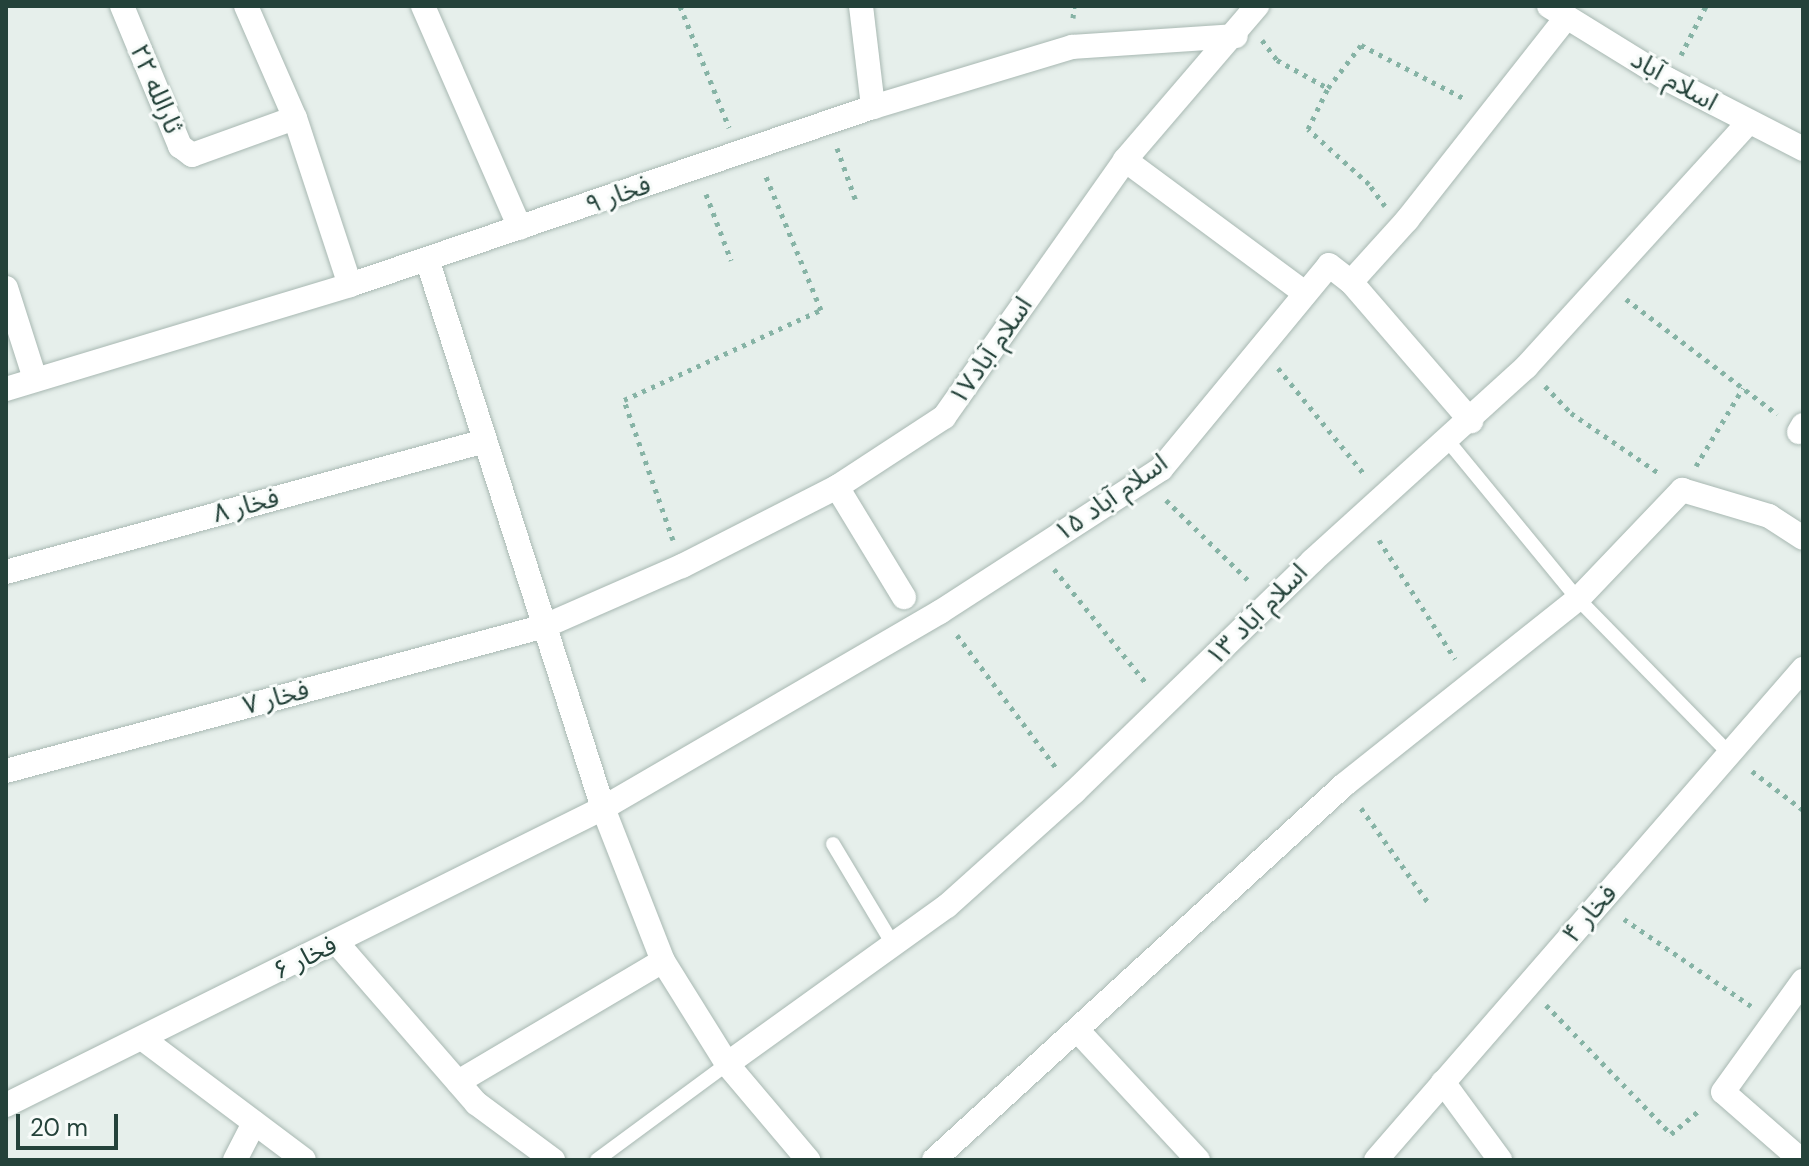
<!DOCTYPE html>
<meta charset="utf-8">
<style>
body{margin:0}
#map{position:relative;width:1809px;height:1166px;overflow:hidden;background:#e6efeb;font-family:"DM Sans","Noto Sans Arabic",sans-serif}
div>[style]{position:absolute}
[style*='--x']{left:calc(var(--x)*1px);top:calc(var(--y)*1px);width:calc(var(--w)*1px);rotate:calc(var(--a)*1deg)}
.path>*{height:5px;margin-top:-2.5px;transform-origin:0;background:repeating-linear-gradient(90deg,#86b3a5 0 4px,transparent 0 10px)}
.roads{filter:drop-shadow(0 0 2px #a8b8b2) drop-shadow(0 0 2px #a8b8b2)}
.service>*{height:14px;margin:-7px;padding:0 7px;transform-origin:7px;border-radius:7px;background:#fff}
.minor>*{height:24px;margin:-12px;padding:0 12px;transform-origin:12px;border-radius:12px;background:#fff}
.tertiary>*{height:24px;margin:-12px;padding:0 12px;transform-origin:12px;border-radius:12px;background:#fff}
span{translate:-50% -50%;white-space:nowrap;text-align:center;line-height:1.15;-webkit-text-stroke:6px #f7fbf9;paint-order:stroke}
.street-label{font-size:26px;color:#24423a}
.frame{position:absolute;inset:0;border:8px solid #24423a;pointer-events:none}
.scale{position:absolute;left:16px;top:1114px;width:102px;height:36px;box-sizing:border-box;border:4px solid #24423a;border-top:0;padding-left:10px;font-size:24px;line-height:28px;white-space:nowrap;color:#24423a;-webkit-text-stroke:6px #f7fbf9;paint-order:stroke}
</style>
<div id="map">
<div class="path">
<i style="--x:680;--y:6;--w:131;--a:68"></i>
<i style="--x:1073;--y:18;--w:12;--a:-85"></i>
<i style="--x:1262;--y:40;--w:25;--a:53"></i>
<i style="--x:1277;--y:60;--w:58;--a:28.8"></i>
<i style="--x:1681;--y:55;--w:55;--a:-63"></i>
<i style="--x:837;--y:148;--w:59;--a:70.3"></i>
<i style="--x:706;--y:194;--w:71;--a:69.3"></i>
<i style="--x:1385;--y:206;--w:27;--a:-126"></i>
<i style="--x:1369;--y:184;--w:82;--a:-138"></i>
<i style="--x:1308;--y:129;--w:46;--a:-64"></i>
<i style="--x:1328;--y:88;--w:54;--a:-52.5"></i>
<i style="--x:1361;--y:45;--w:119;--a:27.4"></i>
<i style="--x:1626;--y:299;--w:190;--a:37.3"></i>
<i style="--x:1278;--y:368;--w:138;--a:50.9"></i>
<i style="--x:1545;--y:386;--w:37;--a:46"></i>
<i style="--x:1571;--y:413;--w:108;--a:34.4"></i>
<i style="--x:1696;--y:466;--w:91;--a:-58.9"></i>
<i style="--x:1166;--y:500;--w:117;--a:44.3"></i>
<i style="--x:673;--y:540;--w:148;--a:-109.3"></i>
<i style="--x:624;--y:400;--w:217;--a:-24.6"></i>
<i style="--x:821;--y:310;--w:149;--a:-112.4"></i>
<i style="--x:1379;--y:540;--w:141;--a:57.4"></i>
<i style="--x:1054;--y:569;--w:146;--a:51.1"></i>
<i style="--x:957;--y:635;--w:166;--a:53.3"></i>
<i style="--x:1752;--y:771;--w:64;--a:37.4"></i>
<i style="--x:1361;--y:808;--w:119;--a:54.6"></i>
<i style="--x:1624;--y:919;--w:154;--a:34.4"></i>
<i style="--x:1546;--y:1005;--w:180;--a:45.9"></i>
<i style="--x:1671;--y:1134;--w:38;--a:-40"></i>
</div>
<div class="roads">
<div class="service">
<i style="--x:1448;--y:441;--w:205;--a:50.6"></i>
<i style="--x:1578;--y:599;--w:216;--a:45.6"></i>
<i style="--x:833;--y:844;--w:119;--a:59.1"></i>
<i style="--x:597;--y:1160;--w:162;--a:-36.4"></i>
</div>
<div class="minor">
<i style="--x:122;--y:6;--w:152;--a:67.5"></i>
<i style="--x:180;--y:146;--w:15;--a:37"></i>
<i style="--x:192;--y:155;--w:109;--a:-19.8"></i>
<i style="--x:246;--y:6;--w:122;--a:66.4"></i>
<i style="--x:295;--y:118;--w:176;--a:71.8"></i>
<i style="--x:423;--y:6;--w:242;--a:66.4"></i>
<i style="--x:861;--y:6;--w:102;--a:83.2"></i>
<i style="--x:1125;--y:160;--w:224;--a:36.5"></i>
<i style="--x:427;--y:259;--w:577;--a:72.23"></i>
<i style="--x:603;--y:808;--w:164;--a:68.6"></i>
<i style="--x:663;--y:961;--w:121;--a:58.1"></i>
<i style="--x:727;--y:1064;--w:126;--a:49.8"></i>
<i style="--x:1351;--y:282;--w:184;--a:49.2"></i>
<i style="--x:6;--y:288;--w:96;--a:72.3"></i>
<i style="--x:6;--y:389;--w:359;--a:-16.8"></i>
<i style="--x:350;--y:285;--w:552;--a:-18.8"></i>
<i style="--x:873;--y:107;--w:208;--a:-16.8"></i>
<i style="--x:1072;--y:47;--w:164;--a:-3.8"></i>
<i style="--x:1799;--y:432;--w:8;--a:-60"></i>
<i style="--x:837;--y:487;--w:129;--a:58.7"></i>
<i style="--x:6;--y:572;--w:497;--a:-15.3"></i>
<i style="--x:6;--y:771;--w:558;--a:-15.06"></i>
<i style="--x:545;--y:626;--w:150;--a:-23.7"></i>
<i style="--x:682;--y:566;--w:174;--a:-27"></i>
<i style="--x:837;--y:487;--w:128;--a:-33.2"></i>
<i style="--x:944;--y:417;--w:314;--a:-54.8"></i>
<i style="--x:1125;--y:160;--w:203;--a:-49.4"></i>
<i style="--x:337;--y:943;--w:212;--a:49"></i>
<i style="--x:476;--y:1103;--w:96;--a:36.5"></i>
<i style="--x:1079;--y:1032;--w:175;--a:47.1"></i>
<i style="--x:143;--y:1039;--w:201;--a:36.9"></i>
<i style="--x:727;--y:1064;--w:271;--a:-35.7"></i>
<i style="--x:947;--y:906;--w:171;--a:-41.9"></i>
<i style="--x:1074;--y:792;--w:332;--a:-44.1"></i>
<i style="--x:1312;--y:561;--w:289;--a:-42.2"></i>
<i style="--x:1526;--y:367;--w:330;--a:-47.7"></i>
<i style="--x:458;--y:1082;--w:238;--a:-30.6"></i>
<i style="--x:1443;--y:1082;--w:97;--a:53.8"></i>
<i style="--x:6;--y:1105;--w:667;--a:-26.45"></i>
<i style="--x:603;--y:808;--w:390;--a:-30.2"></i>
<i style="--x:940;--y:612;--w:263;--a:-32.9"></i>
<i style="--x:1161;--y:469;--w:264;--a:-50.5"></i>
<i style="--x:1329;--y:265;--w:28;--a:38"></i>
<i style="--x:1351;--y:282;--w:84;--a:-47.9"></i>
<i style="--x:1407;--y:220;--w:258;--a:-51.8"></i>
<i style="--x:235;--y:1160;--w:42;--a:-62.8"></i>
<i style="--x:934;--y:1160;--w:556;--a:-42.45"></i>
<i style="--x:1344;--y:785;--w:299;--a:-38.5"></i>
<i style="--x:1578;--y:599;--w:151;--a:-46.3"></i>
<i style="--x:1682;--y:490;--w:91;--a:16.6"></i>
<i style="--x:1769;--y:516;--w:40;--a:32.9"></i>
<i style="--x:1801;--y:1160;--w:103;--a:-138.9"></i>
<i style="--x:1723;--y:1092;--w:137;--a:-54.2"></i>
</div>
<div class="tertiary">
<i style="--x:1549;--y:6;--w:141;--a:31.7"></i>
<i style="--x:1669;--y:80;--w:151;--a:27.2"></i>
<i style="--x:1376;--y:1160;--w:651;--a:-48.99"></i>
</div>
</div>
<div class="street-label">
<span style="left:1674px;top:81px;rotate:30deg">اسلام آباد</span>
<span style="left:156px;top:89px;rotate:67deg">ثارالله ۲۲</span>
<span style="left:618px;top:195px;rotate:-19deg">فخار ۹</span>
<span style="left:991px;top:351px;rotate:-55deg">اسلام آباد۱۷</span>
<span style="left:1111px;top:498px;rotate:-35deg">اسلام آباد ۱۵</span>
<span style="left:246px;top:506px;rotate:-15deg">فخار ۸</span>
<span style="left:1257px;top:615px;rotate:-45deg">اسلام آباد ۱۳</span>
<span style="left:276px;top:698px;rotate:-15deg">فخار ۷</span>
<span style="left:1590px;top:914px;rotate:-49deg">فخار ۴</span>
<span style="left:305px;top:958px;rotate:-26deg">فخار ۶</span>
</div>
<div class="frame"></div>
<div class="scale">20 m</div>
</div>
